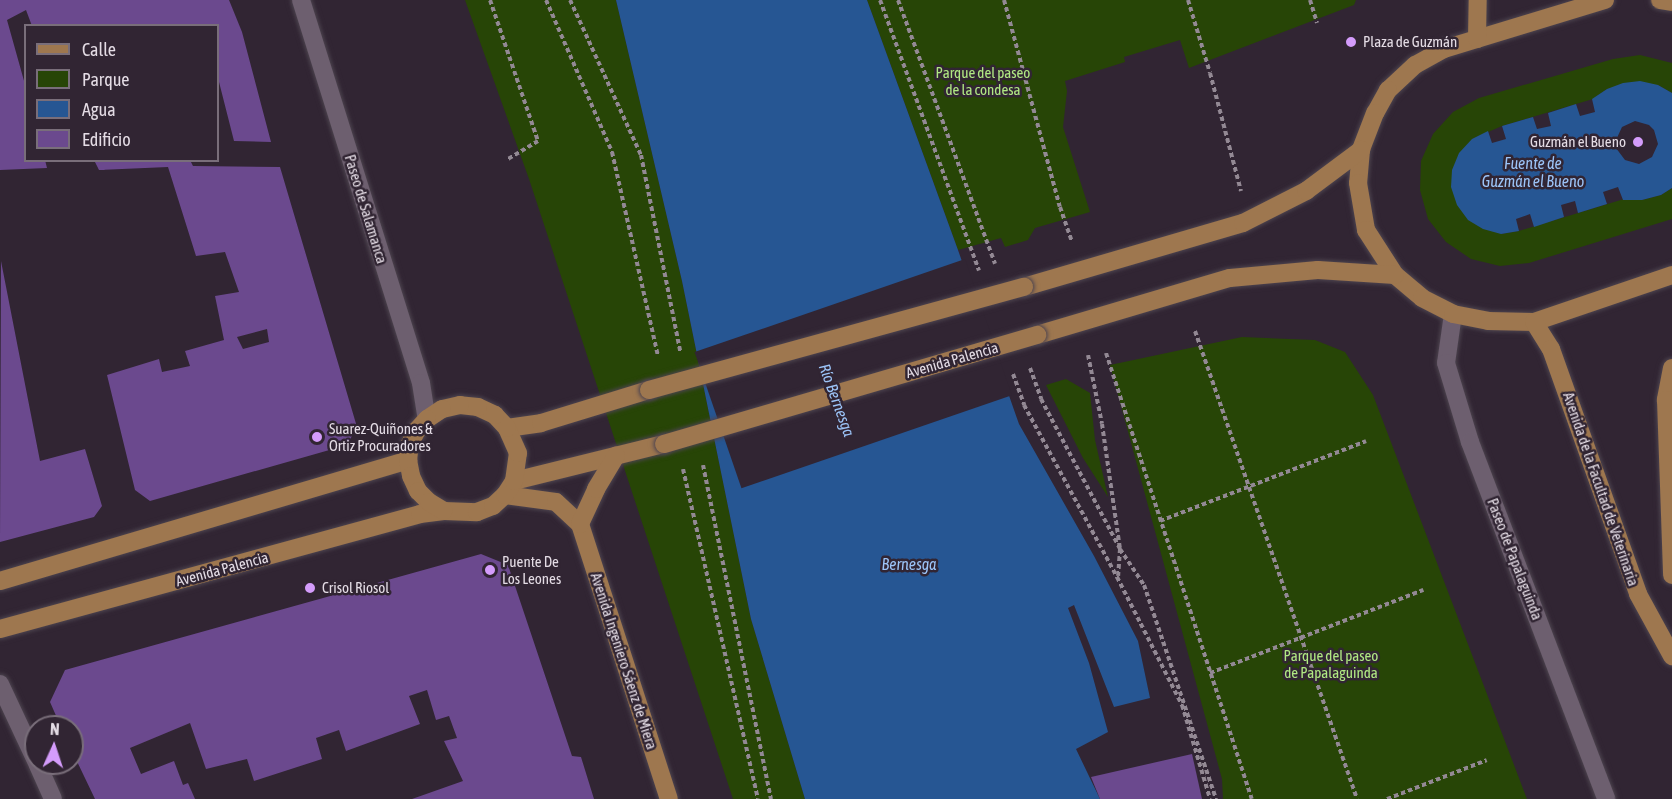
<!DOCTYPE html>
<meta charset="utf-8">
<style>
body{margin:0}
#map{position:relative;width:1672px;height:799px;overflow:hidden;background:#312533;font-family:"Asap Condensed",sans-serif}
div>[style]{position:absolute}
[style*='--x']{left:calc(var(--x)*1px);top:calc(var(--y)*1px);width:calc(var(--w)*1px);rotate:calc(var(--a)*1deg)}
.green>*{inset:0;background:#274506}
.water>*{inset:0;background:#265693}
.pier>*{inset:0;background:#312533;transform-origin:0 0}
.building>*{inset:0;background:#6b498e}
.path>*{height:4px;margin-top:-2px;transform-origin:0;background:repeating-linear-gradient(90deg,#938994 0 4.5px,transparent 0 7.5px)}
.roads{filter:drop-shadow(0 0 2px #4d444f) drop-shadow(0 0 2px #4d444f)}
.minor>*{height:18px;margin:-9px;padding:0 9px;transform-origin:9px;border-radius:9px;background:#6d5f6f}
.primary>*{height:18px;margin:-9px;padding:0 9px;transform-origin:9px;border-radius:9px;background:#9e774f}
.bridges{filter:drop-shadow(0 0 2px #4d444f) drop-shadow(0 0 2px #4d444f)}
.primary-bridge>*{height:18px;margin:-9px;padding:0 9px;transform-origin:9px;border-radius:9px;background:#9e774f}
.dots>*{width:16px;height:16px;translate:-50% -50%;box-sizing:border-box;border:3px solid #312533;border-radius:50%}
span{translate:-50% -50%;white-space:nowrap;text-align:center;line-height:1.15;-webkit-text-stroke:5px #312533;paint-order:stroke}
.poi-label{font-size:15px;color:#e4dce5}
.left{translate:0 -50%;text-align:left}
.right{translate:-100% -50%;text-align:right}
.park-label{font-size:15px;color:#b0e883}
.street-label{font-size:15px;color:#e4dce5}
.water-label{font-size:16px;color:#9cc4f8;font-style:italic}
.legend{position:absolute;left:24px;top:24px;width:195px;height:138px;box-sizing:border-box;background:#312533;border:2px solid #796e7a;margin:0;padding:8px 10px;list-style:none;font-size:18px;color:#e4dce5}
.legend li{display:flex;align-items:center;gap:12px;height:30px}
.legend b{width:30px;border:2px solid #796e7a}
.north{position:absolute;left:24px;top:715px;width:60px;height:60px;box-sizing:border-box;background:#312533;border:2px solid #796e7a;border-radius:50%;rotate:3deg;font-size:16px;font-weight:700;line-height:24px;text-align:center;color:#e4dce5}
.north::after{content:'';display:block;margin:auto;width:21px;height:27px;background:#d49cfb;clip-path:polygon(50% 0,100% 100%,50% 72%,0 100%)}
</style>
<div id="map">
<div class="green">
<i style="clip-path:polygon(465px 0,616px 0,682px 281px,751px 619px,805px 799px,733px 799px,529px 179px)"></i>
<i style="clip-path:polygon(867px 0,1356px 0,1354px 5px,1189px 68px,1180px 40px,1124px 57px,1125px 62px,1065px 81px,1067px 91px,1063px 127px,1090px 212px,1035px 228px,1028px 240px,1005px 247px,1001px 238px,958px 250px)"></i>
<i style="clip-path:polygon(1640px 55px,1672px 63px,1672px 93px,1658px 85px,1607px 89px,1593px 99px,1502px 126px,1472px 139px,1501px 234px,1519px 231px,1624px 199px,1642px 200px,1661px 195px,1672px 188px,1672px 219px,1529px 263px,1500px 266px,1471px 259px,1446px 242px,1428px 219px,1420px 190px,1421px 161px,1433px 134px,1453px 112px,1479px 98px,1613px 59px)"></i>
<i style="clip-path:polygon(1242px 337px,1315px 340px,1345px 352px,1373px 395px,1527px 799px,1223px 799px,1222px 779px,1110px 365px)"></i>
<i style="clip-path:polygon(1066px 379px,1090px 393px,1095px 440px,1108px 497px,1083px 458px,1046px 385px)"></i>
</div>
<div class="water">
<i style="clip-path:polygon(616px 0,867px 0,958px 250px,1019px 424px,1094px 556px,1138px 641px,1150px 698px,1114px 707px,1074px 605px,1068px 608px,1089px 663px,1108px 732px,1076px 749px,1100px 799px,805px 799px,751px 619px,682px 281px)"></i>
<i style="clip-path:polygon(evenodd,1640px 81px,1658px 85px,1672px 93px,1672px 188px,1661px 195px,1642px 200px,1623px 200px,1618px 187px,1603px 192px,1607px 204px,1578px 213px,1575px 201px,1561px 205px,1564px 217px,1534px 227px,1530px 214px,1516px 219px,1519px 231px,1501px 234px,1483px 229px,1468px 220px,1457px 205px,1451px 187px,1452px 170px,1459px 153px,1472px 139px,1488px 131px,1492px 143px,1506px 139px,1502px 126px,1533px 117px,1537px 129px,1551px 126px,1548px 113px,1576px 104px,1580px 116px,1595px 112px,1592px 99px,1607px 89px,1623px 83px,1640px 81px,1635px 121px,1649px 125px,1654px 130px,1658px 144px,1652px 157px,1639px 164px,1625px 160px,1616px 148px,1616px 140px,1622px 127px,1635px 121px)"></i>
</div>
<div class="pier">
<i style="left:965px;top:259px;width:144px;height:286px;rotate:71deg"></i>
</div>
<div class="building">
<i style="clip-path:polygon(0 0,229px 0,242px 32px,271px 142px,234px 141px,218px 78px,218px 26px,32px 26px,26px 10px,7px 20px,26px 88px,26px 160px,45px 160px,47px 168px,0 170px)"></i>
<i style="clip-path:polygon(evenodd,94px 160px,190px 160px,193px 166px,280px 167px,357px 427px,347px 445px,150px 501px,135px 490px,107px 375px,159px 359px,162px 372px,190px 366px,185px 351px,224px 340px,215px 296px,239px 292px,225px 252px,196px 256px,168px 167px,99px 170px,94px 160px,267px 329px,269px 342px,243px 349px,237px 337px,267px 329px)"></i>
<i style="clip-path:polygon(1px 261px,40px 461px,85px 449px,102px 506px,94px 517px,0 542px)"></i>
<i style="clip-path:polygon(481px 554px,508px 565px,572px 756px,581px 757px,594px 799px,412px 799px,463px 781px,444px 741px,457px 738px,449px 716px,436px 720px,427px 690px,409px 696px,420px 724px,346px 751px,339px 730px,316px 738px,322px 759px,254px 781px,247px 759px,206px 769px,190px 723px,130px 748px,141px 774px,174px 761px,183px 785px,188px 783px,195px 799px,95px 799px,72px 751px,72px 727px,61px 727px,50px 702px,65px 670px)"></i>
<i style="clip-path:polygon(1192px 754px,1202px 799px,1100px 799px,1091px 777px)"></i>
</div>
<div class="path">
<i style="--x:490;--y:0;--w:149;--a:71.2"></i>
<i style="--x:538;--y:141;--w:37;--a:149"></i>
<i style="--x:546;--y:0;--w:166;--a:66.5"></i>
<i style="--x:612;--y:152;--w:209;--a:77.3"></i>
<i style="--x:570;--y:0;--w:170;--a:65.4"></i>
<i style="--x:641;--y:155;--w:200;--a:78.7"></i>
<i style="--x:880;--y:0;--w:288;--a:69.9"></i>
<i style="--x:898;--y:0;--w:281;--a:69.8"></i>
<i style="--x:1004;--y:0;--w:214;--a:74.9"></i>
<i style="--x:1060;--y:207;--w:36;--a:71"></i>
<i style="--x:1188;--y:0;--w:76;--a:73.2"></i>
<i style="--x:1210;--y:73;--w:122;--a:75.3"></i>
<i style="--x:1310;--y:0;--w:24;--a:73"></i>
<i style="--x:1195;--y:331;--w:495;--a:70.9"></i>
<i style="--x:1106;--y:353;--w:469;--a:71.9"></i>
<i style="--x:1088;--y:355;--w:70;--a:78.5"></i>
<i style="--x:1102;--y:424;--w:126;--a:81.8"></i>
<i style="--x:1120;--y:549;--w:27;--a:94"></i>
<i style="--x:1030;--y:368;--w:33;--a:70"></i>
<i style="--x:1041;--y:399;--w:170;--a:62.2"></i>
<i style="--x:1120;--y:549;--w:43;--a:56.3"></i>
<i style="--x:1144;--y:585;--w:226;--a:71.4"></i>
<i style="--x:1013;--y:374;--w:33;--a:70"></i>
<i style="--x:1024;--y:405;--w:196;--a:61.6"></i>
<i style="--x:1117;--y:577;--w:144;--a:63.1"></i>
<i style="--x:1182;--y:705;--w:98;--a:73.4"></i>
<i style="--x:703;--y:465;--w:341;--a:78.5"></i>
<i style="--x:683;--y:469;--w:338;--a:77.2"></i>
<i style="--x:1160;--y:521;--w:221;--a:-21.2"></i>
<i style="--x:1210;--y:673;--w:229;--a:-21.3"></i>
<i style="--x:1387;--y:799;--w:107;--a:-21.3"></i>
</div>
<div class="roads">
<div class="minor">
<i style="--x:301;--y:0;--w:401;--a:72.6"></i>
<i style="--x:421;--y:383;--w:36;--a:81"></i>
<i style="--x:1453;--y:314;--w:49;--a:98.1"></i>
<i style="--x:1446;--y:363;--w:83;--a:73.1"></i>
<i style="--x:1470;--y:442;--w:382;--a:69.1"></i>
<i style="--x:0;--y:684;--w:85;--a:64.9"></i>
<i style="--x:37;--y:763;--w:39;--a:66"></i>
</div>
<div class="primary">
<i style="--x:1605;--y:0;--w:168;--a:163.1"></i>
<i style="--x:1444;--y:49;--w:33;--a:151"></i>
<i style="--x:1415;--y:65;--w:37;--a:137"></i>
<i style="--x:1388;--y:90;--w:26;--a:119"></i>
<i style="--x:1375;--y:113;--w:40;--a:111"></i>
<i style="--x:1361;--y:150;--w:33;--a:95"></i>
<i style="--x:1358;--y:183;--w:48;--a:80.3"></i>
<i style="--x:1366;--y:230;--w:54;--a:57.2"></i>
<i style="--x:1395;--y:275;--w:35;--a:40"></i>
<i style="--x:1422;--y:298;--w:35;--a:27"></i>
<i style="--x:1453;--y:314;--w:36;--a:11"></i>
<i style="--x:1488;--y:321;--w:46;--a:1.2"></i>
<i style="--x:1534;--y:322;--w:146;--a:-18.8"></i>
<i style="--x:1660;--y:0;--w:12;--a:9"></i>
<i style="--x:1477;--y:39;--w:39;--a:-89"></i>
<i style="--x:1024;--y:287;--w:228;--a:-16.3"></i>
<i style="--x:1243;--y:223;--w:71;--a:-26.9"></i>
<i style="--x:1306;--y:191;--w:69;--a:-36.7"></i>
<i style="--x:1534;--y:322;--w:32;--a:58"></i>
<i style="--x:1551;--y:349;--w:260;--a:70.4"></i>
<i style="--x:1638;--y:594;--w:71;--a:61.3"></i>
<i style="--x:1037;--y:335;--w:201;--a:-16.5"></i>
<i style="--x:1230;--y:278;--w:88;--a:-5.2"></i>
<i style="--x:1318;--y:270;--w:77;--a:3.7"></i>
<i style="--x:1672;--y:368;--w:33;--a:101"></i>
<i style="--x:1666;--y:400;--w:175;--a:88"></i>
<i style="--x:507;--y:428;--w:34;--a:-8"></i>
<i style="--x:541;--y:423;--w:113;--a:-17"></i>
<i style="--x:514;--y:481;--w:154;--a:-13.9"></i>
<i style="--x:505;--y:495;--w:51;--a:7.8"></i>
<i style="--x:556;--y:502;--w:33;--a:43"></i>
<i style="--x:580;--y:524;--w:289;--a:72.1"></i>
<i style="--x:580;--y:524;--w:38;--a:-65"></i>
<i style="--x:596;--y:489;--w:39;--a:-59"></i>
<i style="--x:0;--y:581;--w:426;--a:-16.5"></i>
<i style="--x:0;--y:629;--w:435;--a:-15.3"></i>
<i style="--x:420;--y:514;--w:24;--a:-7"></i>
<i style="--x:444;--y:511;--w:33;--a:2"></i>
<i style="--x:477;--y:512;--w:17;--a:-21"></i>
<i style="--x:493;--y:506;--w:16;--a:-43"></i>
<i style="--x:505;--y:495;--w:17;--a:-57"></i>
<i style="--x:514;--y:481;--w:28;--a:-82"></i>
<i style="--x:518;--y:453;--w:27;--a:-114"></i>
<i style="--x:507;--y:428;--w:18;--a:-133"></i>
<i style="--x:495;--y:415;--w:19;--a:-155"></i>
<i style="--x:478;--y:407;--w:18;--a:-174"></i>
<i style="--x:460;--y:405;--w:18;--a:167"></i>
<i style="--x:442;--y:409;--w:18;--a:146"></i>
<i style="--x:427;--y:419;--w:15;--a:132"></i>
<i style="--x:417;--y:430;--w:16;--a:117"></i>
<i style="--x:410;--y:444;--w:16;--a:97"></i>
<i style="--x:408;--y:460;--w:16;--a:79"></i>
<i style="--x:411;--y:476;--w:17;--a:65"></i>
<i style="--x:418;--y:491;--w:16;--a:45"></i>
<i style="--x:429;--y:502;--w:17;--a:31"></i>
</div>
</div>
<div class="bridges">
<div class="primary-bridge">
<i style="--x:649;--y:390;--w:389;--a:-15.4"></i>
<i style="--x:664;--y:444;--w:389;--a:-16.3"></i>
</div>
</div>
<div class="dots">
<i style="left:1351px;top:42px;background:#d49cfb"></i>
<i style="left:1638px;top:142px;background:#d49cfb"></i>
<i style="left:317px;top:437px;background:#d49cfb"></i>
<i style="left:490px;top:570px;background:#d49cfb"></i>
<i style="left:310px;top:588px;background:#d49cfb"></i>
</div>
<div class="poi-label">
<span class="left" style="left:1363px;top:42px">Plaza de Guzmán</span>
<span class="right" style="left:1626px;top:142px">Guzmán el Bueno</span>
<span class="left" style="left:329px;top:437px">Suarez-Quiñones &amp;<br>Ortiz Procuradores</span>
<span class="left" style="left:502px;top:570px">Puente De<br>Los Leones</span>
<span class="left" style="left:322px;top:588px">Crisol Riosol</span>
</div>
<div class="park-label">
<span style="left:983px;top:81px">Parque del paseo<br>de la condesa</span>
<span style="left:1331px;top:664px">Parque del paseo<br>de Papalaguinda</span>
</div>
<div class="street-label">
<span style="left:366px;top:209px;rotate:73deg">Paseo de Salamanca</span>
<span style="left:952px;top:360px;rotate:-16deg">Avenida Palencia</span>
<span style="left:1601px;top:489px;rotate:71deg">Avenida de la Facultad de Veterinaria</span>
<span style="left:1515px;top:559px;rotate:69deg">Paseo de Papalaguinda</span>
<span style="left:222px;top:569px;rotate:-15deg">Avenida Palencia</span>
<span style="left:624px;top:661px;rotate:72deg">Avenida Ingeniero Sáenz de Miera</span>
</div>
<div class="water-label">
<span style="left:1533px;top:172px">Fuente de<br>Guzmán el Bueno</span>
<span style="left:837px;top:400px;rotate:70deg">Río Bernesga</span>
<span style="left:909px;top:564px">Bernesga</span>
</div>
<ul class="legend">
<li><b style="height:8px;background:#9e774f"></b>Calle</li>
<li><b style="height:16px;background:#274506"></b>Parque</li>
<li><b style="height:16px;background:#265693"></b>Agua</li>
<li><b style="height:16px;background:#6b498e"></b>Edificio</li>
</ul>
<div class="north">N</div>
</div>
